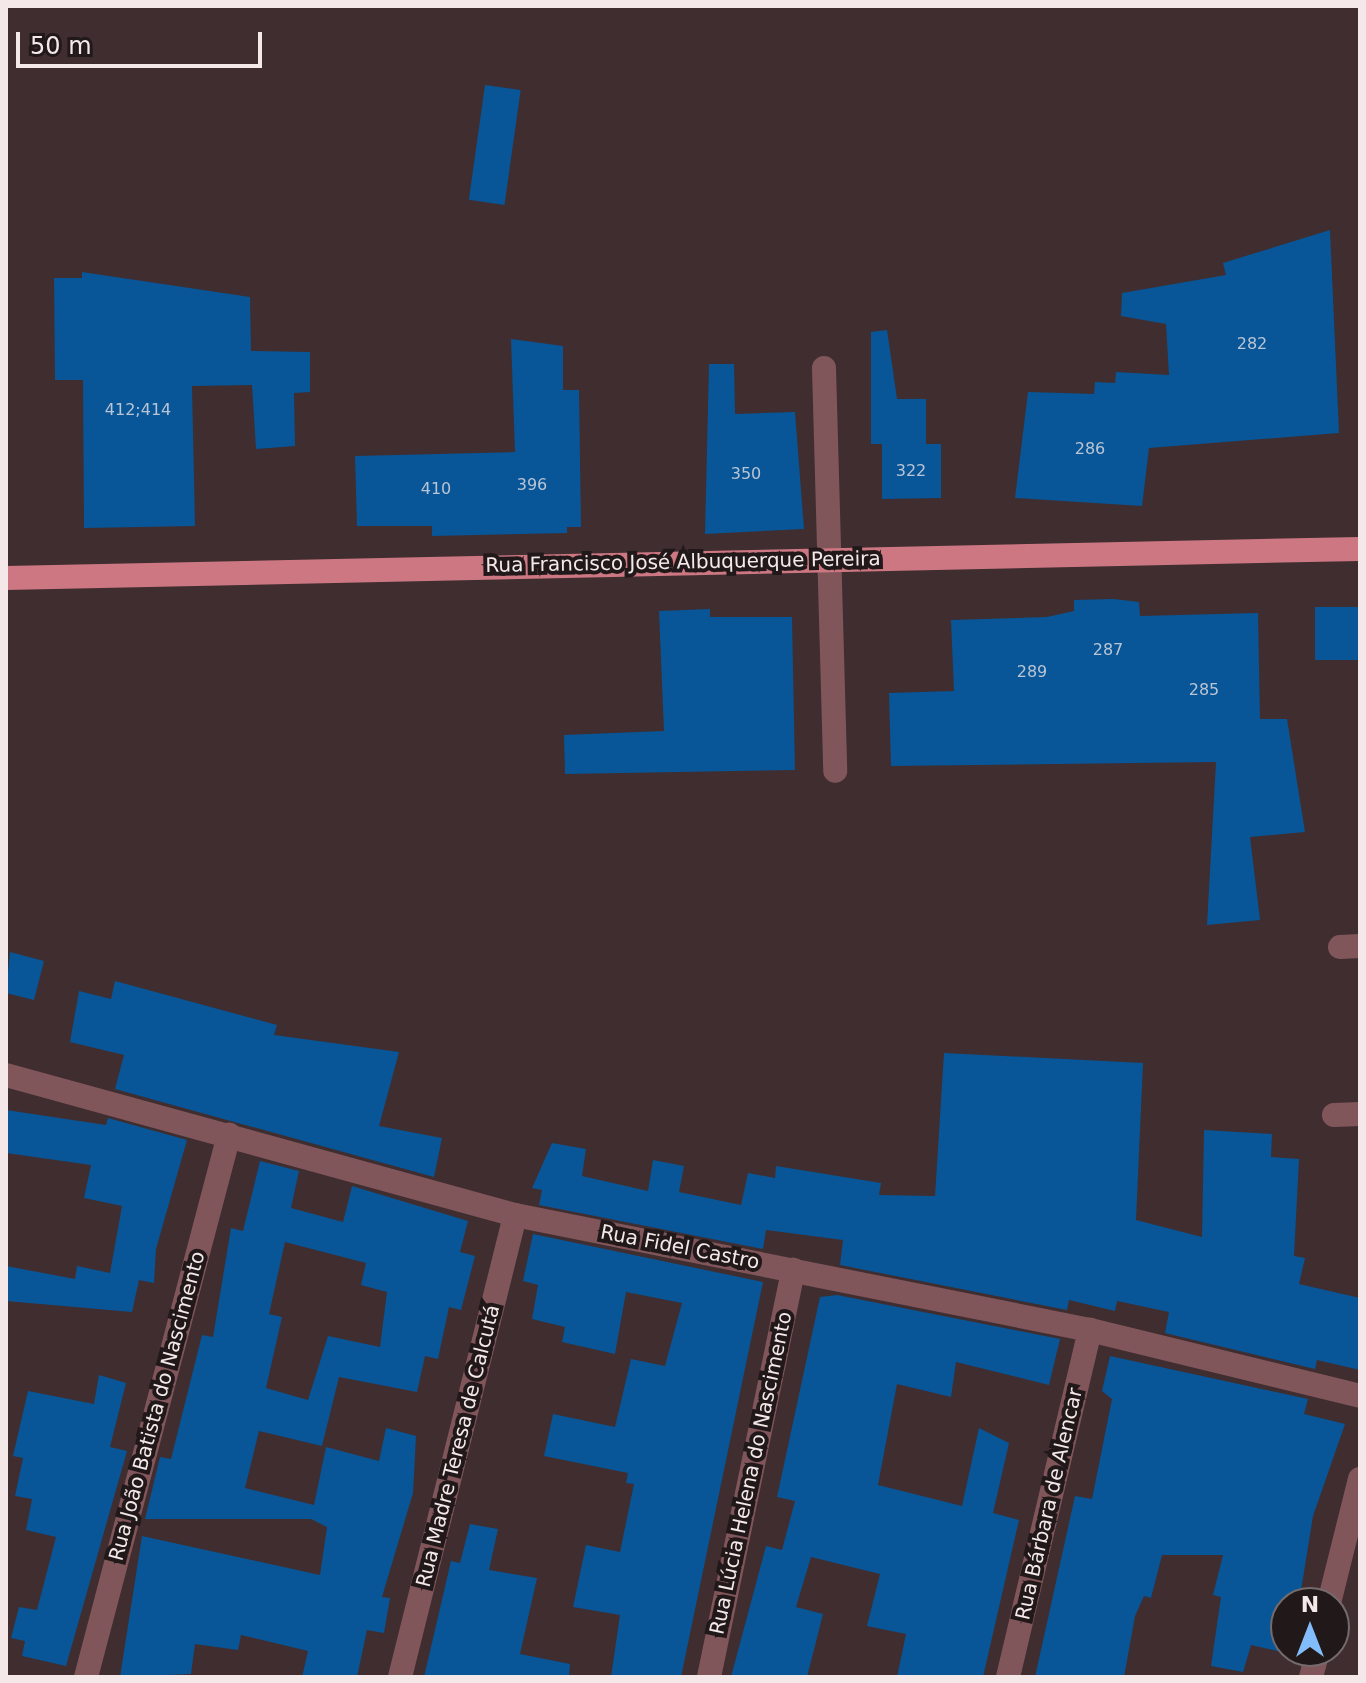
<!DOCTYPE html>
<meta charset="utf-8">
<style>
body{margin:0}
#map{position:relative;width:1366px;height:1683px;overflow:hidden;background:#3f2d2f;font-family:"DejaVu Sans",sans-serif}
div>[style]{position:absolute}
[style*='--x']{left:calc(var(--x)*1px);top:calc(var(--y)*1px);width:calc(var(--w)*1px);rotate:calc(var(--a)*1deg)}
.building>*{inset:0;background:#085697;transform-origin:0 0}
.minor>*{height:24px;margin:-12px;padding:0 12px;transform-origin:12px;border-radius:12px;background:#81565b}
.major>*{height:24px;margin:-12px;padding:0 12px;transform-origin:12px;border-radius:12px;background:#cc7782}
span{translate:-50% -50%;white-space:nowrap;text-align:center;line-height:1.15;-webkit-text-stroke:8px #201819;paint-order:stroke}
.number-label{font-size:16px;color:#b9c4d4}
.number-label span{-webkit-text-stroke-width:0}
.street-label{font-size:20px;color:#f4e8e9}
.frame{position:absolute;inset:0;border:8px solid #f4e8e9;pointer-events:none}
.north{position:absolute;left:1270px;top:1587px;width:80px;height:80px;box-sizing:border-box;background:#201819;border:2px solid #756b6c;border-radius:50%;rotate:0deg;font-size:22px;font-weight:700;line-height:32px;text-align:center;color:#f4e8e9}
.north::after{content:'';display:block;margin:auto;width:28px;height:36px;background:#82bcfa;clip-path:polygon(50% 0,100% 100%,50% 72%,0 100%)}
.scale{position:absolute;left:16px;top:32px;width:246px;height:36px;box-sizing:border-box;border:4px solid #f4e8e9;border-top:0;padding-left:10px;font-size:24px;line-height:28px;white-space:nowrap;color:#f4e8e9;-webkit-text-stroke:6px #201819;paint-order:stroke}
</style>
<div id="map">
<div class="building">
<i style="left:485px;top:85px;width:36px;height:116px;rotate:8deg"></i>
<i style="clip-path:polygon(1330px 230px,1339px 433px,1149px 448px,1142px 506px,1015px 498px,1028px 392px,1094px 394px,1095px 382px,1115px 383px,1116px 372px,1169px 375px,1166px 324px,1121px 316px,1122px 293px,1226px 275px,1223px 263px)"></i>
<i style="clip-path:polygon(82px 272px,250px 297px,251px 351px,310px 352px,310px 392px,294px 393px,295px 446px,256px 449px,252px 385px,192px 386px,195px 526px,84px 528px,83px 380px,55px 380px,54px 278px,82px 278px)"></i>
<i style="clip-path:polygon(887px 330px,897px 399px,926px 399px,926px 444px,941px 444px,941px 498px,882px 499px,882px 444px,871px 444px,871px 332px)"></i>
<i style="clip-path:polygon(511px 339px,563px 346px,563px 390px,579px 390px,581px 527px,567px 527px,567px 533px,432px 536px,432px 526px,357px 526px,355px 456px,515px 452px)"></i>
<i style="clip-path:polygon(709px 364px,734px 364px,735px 414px,795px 412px,804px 529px,705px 534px)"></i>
<i style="clip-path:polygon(1114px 599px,1139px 602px,1140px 616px,1258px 613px,1260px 719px,1287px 719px,1305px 832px,1250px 837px,1260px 920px,1207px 925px,1216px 762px,891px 766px,889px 693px,954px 691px,951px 620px,1047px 617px,1074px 611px,1074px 600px)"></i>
<i style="left:1360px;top:607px;width:53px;height:45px;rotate:90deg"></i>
<i style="clip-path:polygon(710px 609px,710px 617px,792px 617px,795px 770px,565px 774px,564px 735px,664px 731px,659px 611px)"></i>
<i style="clip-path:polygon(10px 952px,44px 961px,34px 1000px,6px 993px)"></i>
<i style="clip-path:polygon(115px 981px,277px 1025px,274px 1035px,399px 1052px,379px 1126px,442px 1138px,434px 1177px,115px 1089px,124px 1055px,70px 1042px,79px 991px,111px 999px)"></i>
<i style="clip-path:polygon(944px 1053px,1143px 1063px,1136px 1220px,1202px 1237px,1204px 1130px,1272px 1134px,1271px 1157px,1299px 1159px,1294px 1256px,1305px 1258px,1299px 1284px,1360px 1298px,1360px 1370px,1317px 1360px,1315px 1369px,1165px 1333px,1169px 1312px,1117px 1301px,1115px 1311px,1069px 1300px,1067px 1310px,840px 1265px,843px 1240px,766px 1230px,763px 1249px,539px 1205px,542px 1190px,532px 1188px,552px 1143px,586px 1149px,582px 1176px,648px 1191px,653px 1160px,684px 1166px,679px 1192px,741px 1205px,748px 1173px,775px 1178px,776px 1166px,881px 1183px,879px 1195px,935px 1196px)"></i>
<i style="clip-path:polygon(6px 1110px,106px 1125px,108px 1118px,187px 1140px,156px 1249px,154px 1283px,139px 1280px,132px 1312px,6px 1301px,6px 1266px,75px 1279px,77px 1266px,110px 1273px,122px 1206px,84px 1198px,91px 1165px,6px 1153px)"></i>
<i style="clip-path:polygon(evenodd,260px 1161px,299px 1171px,291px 1208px,343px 1222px,352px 1186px,468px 1221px,460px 1252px,475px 1256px,461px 1310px,449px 1307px,438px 1359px,425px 1356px,417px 1392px,339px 1377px,322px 1446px,259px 1431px,245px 1488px,314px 1505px,326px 1447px,379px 1461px,386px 1428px,416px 1436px,413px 1493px,382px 1597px,390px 1598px,384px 1633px,367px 1630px,357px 1677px,302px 1677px,308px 1651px,241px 1635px,238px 1650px,195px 1644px,191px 1674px,120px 1677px,142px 1536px,320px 1575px,327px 1527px,311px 1519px,145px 1519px,160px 1457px,171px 1459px,202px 1335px,213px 1337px,231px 1228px,243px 1231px,260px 1161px,285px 1242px,366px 1263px,361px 1285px,387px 1292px,380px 1347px,328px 1336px,308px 1400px,266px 1388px,282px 1317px,269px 1314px,285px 1242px)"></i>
<i style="clip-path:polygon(533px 1234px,763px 1282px,681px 1677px,611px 1677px,620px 1615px,573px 1607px,586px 1545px,620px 1552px,634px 1484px,626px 1483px,628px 1473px,544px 1456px,553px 1414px,615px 1427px,631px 1359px,665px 1366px,682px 1303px,626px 1292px,615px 1354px,562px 1342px,565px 1327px,532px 1319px,538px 1285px,523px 1281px)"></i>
<i style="clip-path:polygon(837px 1295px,1060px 1339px,1049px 1385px,956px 1362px,951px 1397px,897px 1384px,878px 1485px,962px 1506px,979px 1428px,1009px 1443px,993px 1513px,1019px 1520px,983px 1677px,897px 1677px,906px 1634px,867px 1626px,880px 1574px,811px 1557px,796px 1607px,823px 1614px,807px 1677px,731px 1677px,766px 1546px,782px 1550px,795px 1501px,777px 1497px,820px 1297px)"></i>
<i style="clip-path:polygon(1110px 1356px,1308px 1399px,1304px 1414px,1345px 1424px,1313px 1516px,1299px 1603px,1286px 1603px,1286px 1653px,1251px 1645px,1243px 1672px,1211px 1666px,1221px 1597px,1213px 1595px,1223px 1555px,1162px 1555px,1151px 1598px,1144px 1596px,1135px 1616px,1124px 1677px,1035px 1677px,1075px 1496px,1092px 1499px,1112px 1399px,1102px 1391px)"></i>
<i style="clip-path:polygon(99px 1375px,126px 1383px,110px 1447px,127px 1451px,66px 1666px,22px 1656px,25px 1641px,11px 1638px,19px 1607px,37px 1610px,56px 1537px,26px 1530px,32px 1499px,15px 1496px,23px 1458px,13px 1456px,28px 1391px,94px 1404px)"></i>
<i style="clip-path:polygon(470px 1524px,498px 1529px,489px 1570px,537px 1578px,520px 1654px,570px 1664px,569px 1677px,424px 1677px,451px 1561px,460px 1563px)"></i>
</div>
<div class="minor">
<i style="--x:824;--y:368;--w:403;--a:88.4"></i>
<i style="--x:1340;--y:947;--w:20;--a:-3"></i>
<i style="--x:6;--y:1075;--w:528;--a:15.38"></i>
<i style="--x:515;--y:1215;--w:586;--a:11.31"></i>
<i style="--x:1090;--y:1330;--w:278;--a:13.7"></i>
<i style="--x:1334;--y:1115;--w:26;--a:-2"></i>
<i style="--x:1329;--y:1603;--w:128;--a:-76"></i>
<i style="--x:86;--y:1677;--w:561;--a:-75.22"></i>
<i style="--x:400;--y:1677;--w:476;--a:-76"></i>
<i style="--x:709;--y:1677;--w:416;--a:-78.3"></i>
<i style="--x:1008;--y:1677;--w:357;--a:-76.7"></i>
<i style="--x:1311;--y:1677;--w:27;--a:-75"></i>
</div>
<div class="major">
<i style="--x:6;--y:578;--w:1354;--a:-1.23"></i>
</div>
<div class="number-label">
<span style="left:1252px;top:344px">282</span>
<span style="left:138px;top:410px">412;414</span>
<span style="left:1090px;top:449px">286</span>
<span style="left:911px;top:471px">322</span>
<span style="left:746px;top:474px">350</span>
<span style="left:532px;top:485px">396</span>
<span style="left:436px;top:489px">410</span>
<span style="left:1108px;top:650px">287</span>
<span style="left:1032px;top:672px">289</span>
<span style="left:1204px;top:690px">285</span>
</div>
<div class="street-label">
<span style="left:683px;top:562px;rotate:-1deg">Rua Francisco José Albuquerque Pereira</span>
<span style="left:680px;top:1247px;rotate:11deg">Rua Fidel Castro</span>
<span style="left:157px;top:1406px;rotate:-75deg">Rua João Batista do Nascimento</span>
<span style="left:458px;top:1446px;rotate:-76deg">Rua Madre Teresa de Calcutá</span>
<span style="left:751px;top:1473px;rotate:-78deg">Rua Lúcia Helena do Nascimento</span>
<span style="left:1049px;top:1504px;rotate:-77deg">Rua Bárbara de Alencar</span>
</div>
<div class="frame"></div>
<div class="north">N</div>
<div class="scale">50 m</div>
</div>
